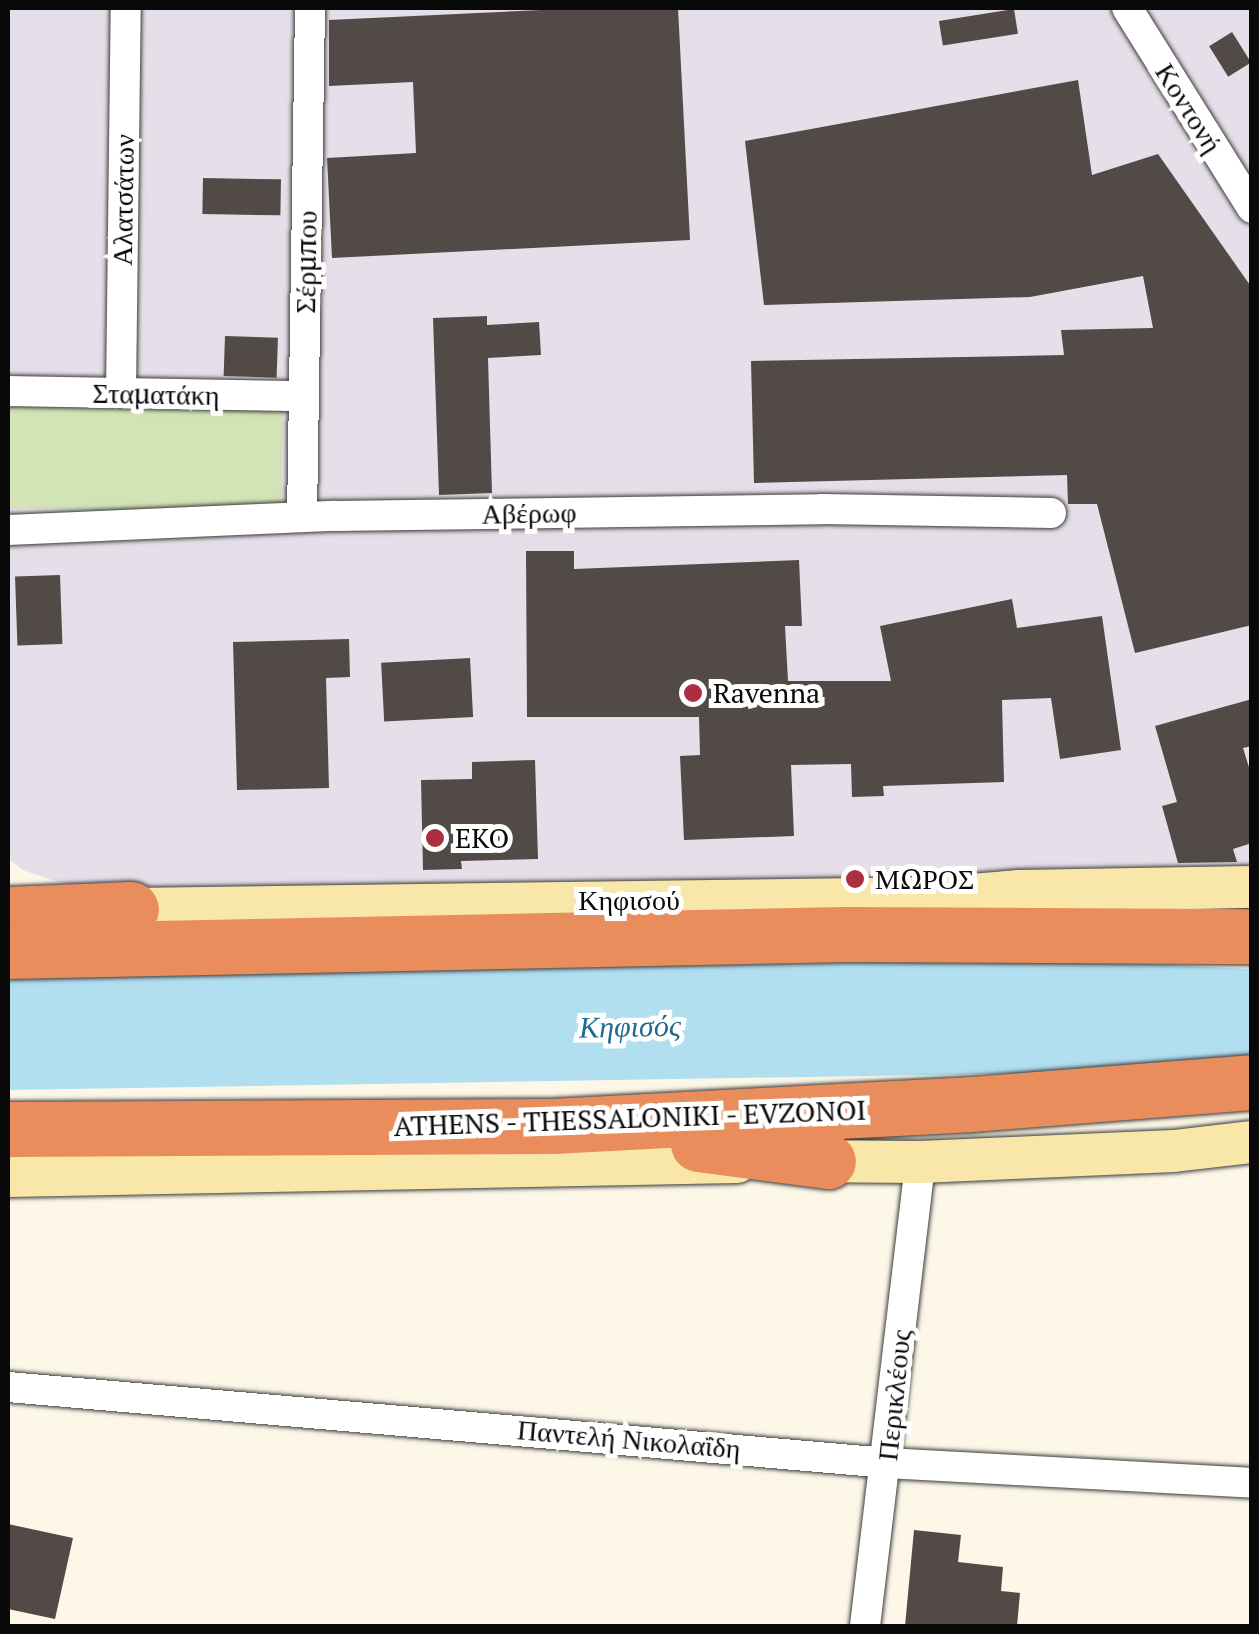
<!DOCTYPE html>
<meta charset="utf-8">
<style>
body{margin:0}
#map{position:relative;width:1259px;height:1634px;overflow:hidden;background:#fdf7e8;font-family:"PT Serif",serif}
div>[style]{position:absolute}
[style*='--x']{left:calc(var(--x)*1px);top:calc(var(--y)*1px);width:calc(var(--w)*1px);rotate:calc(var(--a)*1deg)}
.industrial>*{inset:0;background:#e6dee8}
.green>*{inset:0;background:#d2e4b5;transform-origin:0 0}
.water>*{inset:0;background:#b1dff0}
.building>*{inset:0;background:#514a47;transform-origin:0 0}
.roads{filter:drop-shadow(0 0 2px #3c3c3c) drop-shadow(0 0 2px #3c3c3c)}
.street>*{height:30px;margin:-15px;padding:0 15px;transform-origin:15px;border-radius:15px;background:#fff}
.secondary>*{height:42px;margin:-21px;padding:0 21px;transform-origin:21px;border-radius:21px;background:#f8e7a8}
.highway>*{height:55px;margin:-27.5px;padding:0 27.5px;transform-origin:27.5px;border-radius:27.5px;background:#e88d5b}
.dots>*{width:28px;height:28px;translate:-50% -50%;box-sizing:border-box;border:5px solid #fff;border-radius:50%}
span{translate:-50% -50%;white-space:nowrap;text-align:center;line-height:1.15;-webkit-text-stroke:10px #fff;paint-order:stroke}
.street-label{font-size:28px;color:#090909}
.poi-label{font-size:28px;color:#090909}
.left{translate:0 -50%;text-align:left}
.water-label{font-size:30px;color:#1f6a8f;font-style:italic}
.frame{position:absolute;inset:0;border:10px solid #090909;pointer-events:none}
</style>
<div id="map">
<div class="industrial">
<i style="clip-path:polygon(8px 8px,1251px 8px,1251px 878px,81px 889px,25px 871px,8px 859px)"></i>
</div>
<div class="green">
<i style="left:8px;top:398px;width:275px;height:110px;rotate:1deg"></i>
</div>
<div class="water">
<i style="clip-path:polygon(885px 962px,1104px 962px,1251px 969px,1251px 1057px,1106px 1072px,8px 1090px,8px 978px)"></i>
</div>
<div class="building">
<i style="clip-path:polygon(585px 8px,678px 8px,690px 240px,332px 258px,327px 158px,416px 153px,413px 82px,329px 86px,329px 20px)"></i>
<i style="left:1014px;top:9px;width:25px;height:76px;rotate:81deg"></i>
<i style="left:1232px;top:32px;width:36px;height:27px;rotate:58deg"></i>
<i style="clip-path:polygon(1078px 80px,1092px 175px,1158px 154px,1252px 288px,1252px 625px,1135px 653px,1097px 504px,1068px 504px,1067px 475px,754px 483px,751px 361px,1064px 355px,1061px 330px,1153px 328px,1143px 276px,1030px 297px,764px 305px,745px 141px)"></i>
<i style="left:203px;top:178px;width:78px;height:36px;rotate:1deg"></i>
<i style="clip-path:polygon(487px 316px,487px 325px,539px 322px,541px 355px,488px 358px,492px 493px,439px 495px,433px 318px)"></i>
<i style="left:225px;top:336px;width:53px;height:40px;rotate:2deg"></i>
<i style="clip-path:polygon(526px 551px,574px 551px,574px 569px,799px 560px,802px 626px,785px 626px,788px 681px,891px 681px,880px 626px,1012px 599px,1017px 628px,1102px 616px,1121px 750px,1060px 759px,1051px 698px,1002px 700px,1004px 782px,883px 786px,884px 796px,852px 797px,851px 764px,791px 765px,794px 836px,684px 840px,680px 756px,700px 755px,699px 717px,527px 717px)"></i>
<i style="left:60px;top:575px;width:69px;height:45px;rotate:88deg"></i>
<i style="clip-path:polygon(349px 639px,350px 677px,326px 678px,329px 788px,237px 790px,233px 642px)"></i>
<i style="left:470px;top:658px;width:59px;height:89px;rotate:87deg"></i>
<i style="clip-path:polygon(1252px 699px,1252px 746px,1243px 748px,1252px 777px,1252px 843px,1233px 849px,1237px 862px,1178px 863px,1162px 806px,1177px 802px,1155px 726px)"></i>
<i style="clip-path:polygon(535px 760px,538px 859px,461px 861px,462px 869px,423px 870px,421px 780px,472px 779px,472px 762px)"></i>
<i style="clip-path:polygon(8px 1524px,73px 1538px,55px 1619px,8px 1609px)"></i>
<i style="clip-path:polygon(914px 1530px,961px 1535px,958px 1562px,1003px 1567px,1001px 1591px,1020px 1593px,1017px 1626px,905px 1626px)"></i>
</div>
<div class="roads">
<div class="street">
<i style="--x:1127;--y:8;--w:236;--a:58"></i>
<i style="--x:8;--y:391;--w:296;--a:1"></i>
<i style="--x:121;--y:393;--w:385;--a:-89.3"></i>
<i style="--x:302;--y:517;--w:509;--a:-89.1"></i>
<i style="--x:8;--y:530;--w:327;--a:-2.5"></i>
<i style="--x:335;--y:516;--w:487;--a:-0.8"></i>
<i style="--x:822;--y:509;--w:229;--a:1"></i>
<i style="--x:8;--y:1387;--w:882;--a:4.94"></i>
<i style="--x:887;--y:1463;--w:366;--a:3.1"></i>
<i style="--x:865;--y:1626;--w:467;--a:-83.2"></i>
</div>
<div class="secondary">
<i style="--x:102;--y:905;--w:29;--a:8"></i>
<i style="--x:131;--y:909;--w:804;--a:-0.78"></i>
<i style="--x:935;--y:898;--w:83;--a:-4.8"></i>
<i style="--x:1018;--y:891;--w:234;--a:-1"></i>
<i style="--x:798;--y:1161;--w:122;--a:0.5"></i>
<i style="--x:920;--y:1162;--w:254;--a:-2.5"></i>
<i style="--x:1174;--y:1151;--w:79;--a:-6.6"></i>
<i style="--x:8;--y:1176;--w:729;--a:-1.1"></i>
</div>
<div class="highway">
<i style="--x:8;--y:914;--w:123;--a:-2.3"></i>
<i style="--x:8;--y:951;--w:836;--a:-1.16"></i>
<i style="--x:844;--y:934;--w:408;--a:0.3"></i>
<i style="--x:8;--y:1129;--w:544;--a:-0.32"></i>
<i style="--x:552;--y:1126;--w:421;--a:-3"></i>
<i style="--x:972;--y:1104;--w:281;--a:-4.5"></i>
<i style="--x:698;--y:1144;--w:131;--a:7.5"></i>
</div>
</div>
<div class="dots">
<i style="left:693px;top:693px;background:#ad2e41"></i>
<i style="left:435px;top:838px;background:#ad2e41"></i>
<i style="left:855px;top:879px;background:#ad2e41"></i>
</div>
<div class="street-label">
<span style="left:1189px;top:108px;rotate:58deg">Κοντονή</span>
<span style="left:123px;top:200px;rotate:-89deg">Αλατσάτων</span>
<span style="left:306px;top:262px;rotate:-89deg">Σέρμπου</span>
<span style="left:156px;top:394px;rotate:1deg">Σταματάκη</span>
<span style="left:529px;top:513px;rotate:-1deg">Αβέρωφ</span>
<span style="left:629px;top:900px">Κηφισού</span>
<span style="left:630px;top:1118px;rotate:-2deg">ATHENS - THESSALONIKI - EVZONOI</span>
<span style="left:894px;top:1395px;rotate:-84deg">Περικλέους</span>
<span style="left:629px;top:1439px;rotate:5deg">Παντελή Νικολαΐδη</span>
</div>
<div class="poi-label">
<span class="left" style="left:713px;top:693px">Ravenna</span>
<span class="left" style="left:455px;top:838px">EKO</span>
<span class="left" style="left:875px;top:879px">ΜΩΡΟΣ</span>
</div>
<div class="water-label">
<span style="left:630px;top:1026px;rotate:-1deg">Κηφισός</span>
</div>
<div class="frame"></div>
</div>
